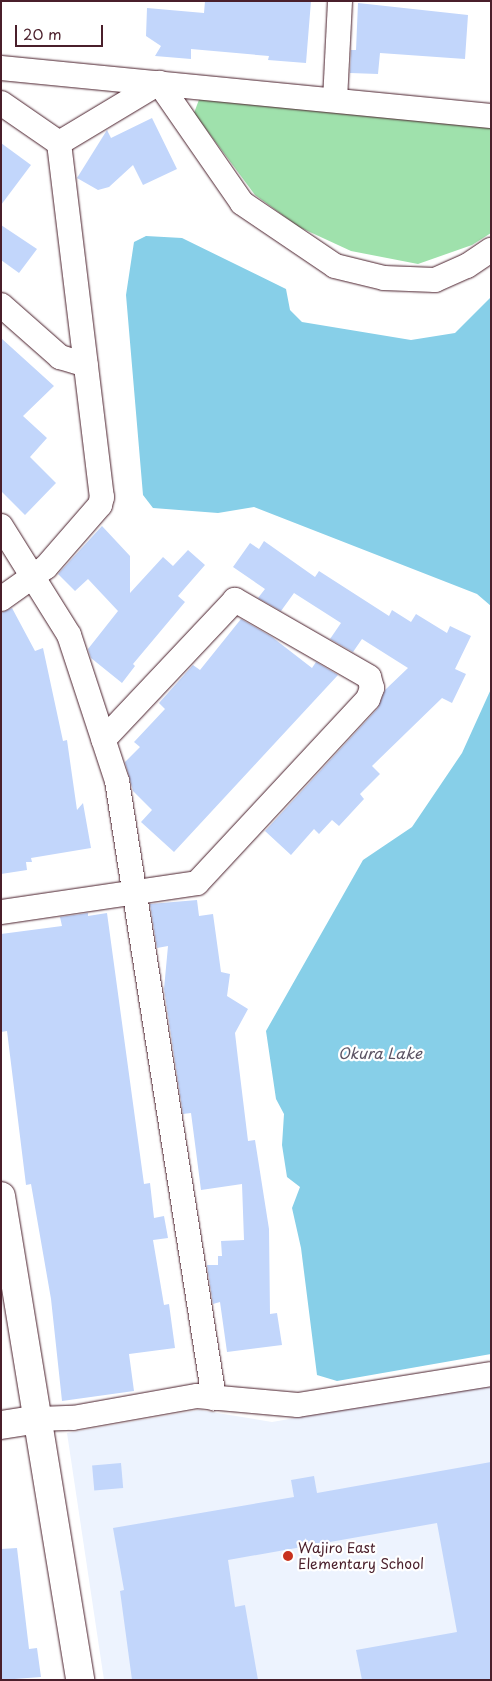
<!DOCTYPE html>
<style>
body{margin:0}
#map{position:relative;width:492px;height:1681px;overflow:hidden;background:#fff;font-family:"Playpen Sans",sans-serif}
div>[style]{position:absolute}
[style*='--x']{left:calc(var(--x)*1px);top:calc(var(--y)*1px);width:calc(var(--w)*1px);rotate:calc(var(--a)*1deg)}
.built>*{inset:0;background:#edf3fe}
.green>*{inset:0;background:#9fe1ac}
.water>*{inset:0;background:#87cfe8}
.building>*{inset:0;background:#c2d6fb;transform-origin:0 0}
.roads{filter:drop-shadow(0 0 1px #4a1f2b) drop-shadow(0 0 1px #4a1f2b)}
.minor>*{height:24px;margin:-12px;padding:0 12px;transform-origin:12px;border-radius:12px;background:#fff}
.tertiary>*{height:28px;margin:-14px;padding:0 14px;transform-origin:14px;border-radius:14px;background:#fff}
.dots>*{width:14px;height:14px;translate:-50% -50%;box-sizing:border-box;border:2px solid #fff;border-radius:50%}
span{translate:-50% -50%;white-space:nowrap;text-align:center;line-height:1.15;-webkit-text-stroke:4.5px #fff;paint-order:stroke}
.poi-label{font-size:14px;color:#4a1f2b}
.left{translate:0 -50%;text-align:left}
.water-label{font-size:15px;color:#5c5464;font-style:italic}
.frame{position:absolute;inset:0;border:2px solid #4a1f2b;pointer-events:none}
.scale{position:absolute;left:15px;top:25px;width:88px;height:22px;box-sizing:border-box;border:2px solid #4a1f2b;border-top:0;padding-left:6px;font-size:15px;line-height:18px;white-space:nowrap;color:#4a1f2b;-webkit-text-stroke:4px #fff;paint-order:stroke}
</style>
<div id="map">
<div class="built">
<i style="clip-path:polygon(491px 1384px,491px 1680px,104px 1680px,67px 1433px,199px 1410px,272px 1422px)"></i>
</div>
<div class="green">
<i style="clip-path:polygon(200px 97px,491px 128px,491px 233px,472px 245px,418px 264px,351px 251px,299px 227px,255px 195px,194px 113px)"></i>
</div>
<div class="water">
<i style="clip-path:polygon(146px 236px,182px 238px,286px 289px,290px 310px,302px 322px,411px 340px,455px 333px,491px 297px,491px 606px,477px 594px,254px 507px,218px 513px,153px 508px,143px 495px,126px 295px,134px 242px)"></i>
<i style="clip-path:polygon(491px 689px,491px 1354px,337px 1381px,317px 1375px,301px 1248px,292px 1208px,300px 1187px,287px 1177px,282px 1145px,284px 1114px,276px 1099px,266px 1031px,363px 860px,412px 827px,462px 753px)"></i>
</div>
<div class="building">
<i style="clip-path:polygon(205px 1px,311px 1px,306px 63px,268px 60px,269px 56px,191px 49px,191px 59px,155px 56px,161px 46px,146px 36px,147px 8px,204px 13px)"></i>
<i style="clip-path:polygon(358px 3px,468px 15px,465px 59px,380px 53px,378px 74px,350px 73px,351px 50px,356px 50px)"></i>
<i style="clip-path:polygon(152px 118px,177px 169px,143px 185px,133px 165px,109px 187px,98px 190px,77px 178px,107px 130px,111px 138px)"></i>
<i style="clip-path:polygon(1px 143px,31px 165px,1px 205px)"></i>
<i style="clip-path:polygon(1px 225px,37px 249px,19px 273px,1px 260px)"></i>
<i style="clip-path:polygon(1px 338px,54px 386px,23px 416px,47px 438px,30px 457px,56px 483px,25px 515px,1px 491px)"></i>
<i style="clip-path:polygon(102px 526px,130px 556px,130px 593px,163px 557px,173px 566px,188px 550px,205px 565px,178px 596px,185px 602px,133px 664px,135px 666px,122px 683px,91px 658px,88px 649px,118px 611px,88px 579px,75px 591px,58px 574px)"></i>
<i style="clip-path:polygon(264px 541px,315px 577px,319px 571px,389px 616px,392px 610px,411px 622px,416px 614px,447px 633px,450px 626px,471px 636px,455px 669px,466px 674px,452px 703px,442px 698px,372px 766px,380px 774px,360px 794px,364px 799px,339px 826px,332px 820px,319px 834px,314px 829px,291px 855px,265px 831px,378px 708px,385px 690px,408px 668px,362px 639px,353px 652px,330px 639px,341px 623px,294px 593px,281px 611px,258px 598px,265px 589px,233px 567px,250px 543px,259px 549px)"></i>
<i style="clip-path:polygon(12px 608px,35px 651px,43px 648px,63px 741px,67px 740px,77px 810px,83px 803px,91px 848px,31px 858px,32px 862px,26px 862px,27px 870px,1px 874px,1px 613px)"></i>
<i style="clip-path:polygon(241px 619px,272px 637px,312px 668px,316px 662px,338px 675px,174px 852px,141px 822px,152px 810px,133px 791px,125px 762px,140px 747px,134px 742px,165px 709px,159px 703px,193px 665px,200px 670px)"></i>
<i style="clip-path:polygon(197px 900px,199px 916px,213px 914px,221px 972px,230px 974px,227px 996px,248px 1009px,235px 1033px,238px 1059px,248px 1141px,255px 1140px,269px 1229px,270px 1314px,277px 1313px,282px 1345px,227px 1352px,220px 1302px,213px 1304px,207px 1265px,218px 1265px,218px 1256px,222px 1256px,221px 1241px,244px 1240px,242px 1184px,201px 1190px,191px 1113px,183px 1114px,164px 989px,168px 946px,157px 948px,150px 904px)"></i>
<i style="clip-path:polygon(88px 913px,88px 916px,107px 913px,144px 1184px,150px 1183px,154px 1218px,164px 1216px,168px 1238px,153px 1240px,164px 1305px,169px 1304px,175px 1348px,129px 1354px,134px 1391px,62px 1401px,51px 1299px,31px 1184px,26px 1185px,7px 1031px,1px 1032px,1px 934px,62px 926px,60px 917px)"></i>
<i style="clip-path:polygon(491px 1462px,491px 1680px,362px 1680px,356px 1650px,457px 1632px,437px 1523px,228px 1560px,235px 1607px,245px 1605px,258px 1680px,132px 1680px,120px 1591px,124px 1590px,113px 1528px,294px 1497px,291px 1480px,314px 1476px,317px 1493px)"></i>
<i style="left:121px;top:1463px;width:25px;height:29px;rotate:85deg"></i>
<i style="clip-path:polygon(17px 1548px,29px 1649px,37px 1648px,41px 1677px,1px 1680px,1px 1549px)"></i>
</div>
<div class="roads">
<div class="minor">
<i style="--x:1;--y:68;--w:492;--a:5.6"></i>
<i style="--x:335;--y:100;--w:99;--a:-87.1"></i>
<i style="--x:1;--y:103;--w:70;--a:34.6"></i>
<i style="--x:59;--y:143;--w:357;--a:83.1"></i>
<i style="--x:102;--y:497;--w:8;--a:104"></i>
<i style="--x:100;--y:505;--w:82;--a:131.1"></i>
<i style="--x:46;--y:567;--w:55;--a:144.6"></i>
<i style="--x:59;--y:143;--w:117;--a:-31"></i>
<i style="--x:159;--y:83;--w:146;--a:55.3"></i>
<i style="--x:242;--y:203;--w:112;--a:34.1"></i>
<i style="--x:335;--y:266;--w:50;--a:13.8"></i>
<i style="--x:384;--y:278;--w:51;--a:2.2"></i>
<i style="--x:435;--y:280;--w:35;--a:-24"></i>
<i style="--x:467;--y:266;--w:29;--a:-34"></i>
<i style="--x:1;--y:305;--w:79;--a:41.4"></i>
<i style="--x:60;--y:357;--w:27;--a:17"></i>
<i style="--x:1;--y:526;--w:128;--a:58"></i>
<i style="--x:69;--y:635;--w:154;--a:71.8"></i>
<i style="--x:117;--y:781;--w:625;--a:81.07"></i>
<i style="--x:1;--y:912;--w:198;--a:-8.4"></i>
<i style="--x:197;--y:883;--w:251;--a:-47.1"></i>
<i style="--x:368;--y:699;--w:12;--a:-70"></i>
<i style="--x:372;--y:688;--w:11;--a:-105"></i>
<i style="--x:369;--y:677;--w:155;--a:-150.1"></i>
<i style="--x:235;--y:600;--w:192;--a:133.3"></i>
<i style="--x:38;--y:1419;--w:35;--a:-2"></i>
<i style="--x:73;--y:1418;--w:126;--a:-10.1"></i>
<i style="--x:197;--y:1396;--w:101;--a:5.1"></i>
<i style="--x:298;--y:1405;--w:195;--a:-9.1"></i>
</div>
<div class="tertiary">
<i style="--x:1;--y:1196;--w:490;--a:80.7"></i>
<i style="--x:1;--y:1425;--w:37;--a:-9"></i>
</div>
</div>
<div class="dots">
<i style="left:288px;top:1556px;background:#c8321e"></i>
</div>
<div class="poi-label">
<span class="left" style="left:298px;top:1556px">Wajiro East<br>Elementary School</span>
</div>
<div class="water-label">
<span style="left:380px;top:1053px">Okura Lake</span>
</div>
<div class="frame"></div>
<div class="scale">20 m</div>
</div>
